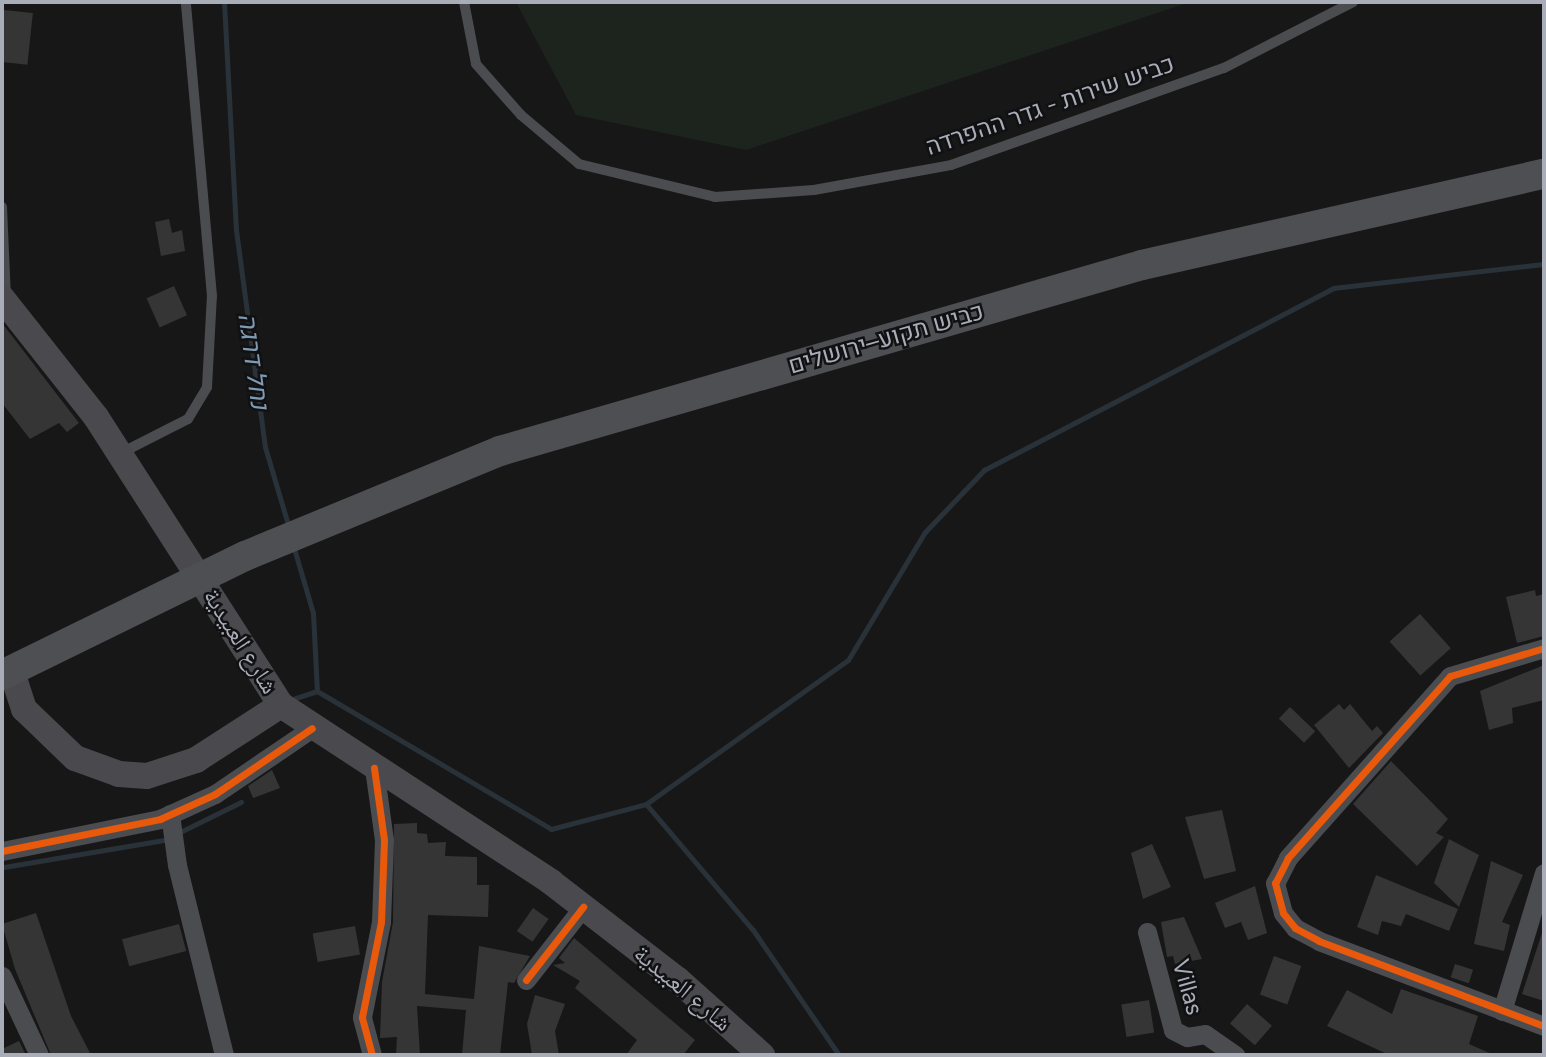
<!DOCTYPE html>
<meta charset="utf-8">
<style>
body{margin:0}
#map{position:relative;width:1546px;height:1057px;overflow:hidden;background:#171717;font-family:Figtree,"Noto Naskh Arabic",Heebo,sans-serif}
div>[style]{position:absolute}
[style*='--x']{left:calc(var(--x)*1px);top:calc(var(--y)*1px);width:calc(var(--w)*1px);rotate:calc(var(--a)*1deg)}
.green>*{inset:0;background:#1d241e}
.stream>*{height:5px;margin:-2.5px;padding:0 2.5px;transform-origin:2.5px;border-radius:2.5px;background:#2a3239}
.building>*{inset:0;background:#353536;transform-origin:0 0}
.service>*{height:10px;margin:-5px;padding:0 5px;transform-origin:5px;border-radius:5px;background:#4b4c50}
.minor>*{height:19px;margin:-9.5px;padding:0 9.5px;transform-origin:9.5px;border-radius:9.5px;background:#4b4c50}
.secondary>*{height:26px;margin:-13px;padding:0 13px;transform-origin:13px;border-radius:13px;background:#4a4a4e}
.primary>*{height:30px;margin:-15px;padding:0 15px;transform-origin:15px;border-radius:15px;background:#4d4f52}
.cycleway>*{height:7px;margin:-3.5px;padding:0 3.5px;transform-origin:3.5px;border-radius:3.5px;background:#e8590c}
span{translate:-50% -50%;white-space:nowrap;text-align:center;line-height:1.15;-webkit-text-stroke:5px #111113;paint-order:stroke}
.street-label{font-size:24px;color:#a8adb8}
.water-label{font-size:26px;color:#7f9bb3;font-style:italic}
.frame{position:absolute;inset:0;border:4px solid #a8adb8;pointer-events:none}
</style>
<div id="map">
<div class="green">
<i style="clip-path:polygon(516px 2px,1190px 2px,746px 150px,576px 115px)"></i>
</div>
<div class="stream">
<i style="--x:224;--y:2;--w:228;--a:87"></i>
<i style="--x:236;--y:230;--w:219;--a:82.4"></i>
<i style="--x:265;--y:447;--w:84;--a:73.5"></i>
<i style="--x:293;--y:545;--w:71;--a:73.6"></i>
<i style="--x:313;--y:613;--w:78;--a:87.1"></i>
<i style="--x:317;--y:691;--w:23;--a:162"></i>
<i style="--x:317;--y:691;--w:272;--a:30.5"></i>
<i style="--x:551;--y:829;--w:98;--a:-14.7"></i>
<i style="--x:646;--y:804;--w:248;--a:-35.5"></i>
<i style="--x:848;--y:660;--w:149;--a:-59"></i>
<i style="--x:925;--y:532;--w:86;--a:-46.4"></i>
<i style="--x:984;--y:470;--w:394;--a:-27.5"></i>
<i style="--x:1333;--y:288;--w:212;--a:-6.5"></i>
<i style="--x:646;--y:804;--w:165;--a:49.7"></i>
<i style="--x:753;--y:930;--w:152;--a:55.5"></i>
<i style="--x:180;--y:832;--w:68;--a:-26.2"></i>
<i style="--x:4;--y:867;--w:162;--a:-9.6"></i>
</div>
<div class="building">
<i style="left:4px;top:10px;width:29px;height:52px;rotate:6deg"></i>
<i style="clip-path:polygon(169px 219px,172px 233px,182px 230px,185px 251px,161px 256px,155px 222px)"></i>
<i style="left:174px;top:286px;width:32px;height:30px;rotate:66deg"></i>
<i style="clip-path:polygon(2px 323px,79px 423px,67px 432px,59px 423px,30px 439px,2px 403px)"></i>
<i style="clip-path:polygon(1535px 590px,1536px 596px,1544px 594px,1544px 636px,1517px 643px,1506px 597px)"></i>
<i style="left:1420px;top:614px;width:46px;height:41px;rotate:48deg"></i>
<i style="clip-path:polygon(1544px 665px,1544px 700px,1512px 708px,1513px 723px,1489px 730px,1480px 691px)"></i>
<i style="clip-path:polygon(1339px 704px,1344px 710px,1350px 704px,1372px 731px,1377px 726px,1383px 733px,1349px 768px,1314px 725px)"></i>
<i style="left:1290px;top:707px;width:35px;height:16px;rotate:44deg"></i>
<i style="clip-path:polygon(1391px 761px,1448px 819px,1436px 833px,1444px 837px,1417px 866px,1353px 804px)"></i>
<i style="clip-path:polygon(272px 770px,280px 788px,253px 798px,248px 786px)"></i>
<i style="clip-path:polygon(1222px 810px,1236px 871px,1204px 879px,1185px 817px)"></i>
<i style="clip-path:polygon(417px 823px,417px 833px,427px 834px,428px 843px,446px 842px,445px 856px,477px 857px,477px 885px,489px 885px,488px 917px,428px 915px,425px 994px,474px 999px,479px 946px,530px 956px,514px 983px,508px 982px,500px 1055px,462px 1055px,466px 1010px,417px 1006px,420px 1055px,396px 1055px,397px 1037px,380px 1038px,382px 982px,393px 922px,394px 824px)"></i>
<i style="clip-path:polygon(1449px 839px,1479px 855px,1459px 907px,1434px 883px)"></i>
<i style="clip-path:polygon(1152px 844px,1171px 887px,1143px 899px,1131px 853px)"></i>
<i style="clip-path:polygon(1491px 861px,1523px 875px,1502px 922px,1510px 925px,1504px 951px,1474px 944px)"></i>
<i style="clip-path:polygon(1376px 875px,1458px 909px,1449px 931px,1406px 914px,1401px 926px,1382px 921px,1378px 935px,1357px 927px)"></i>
<i style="clip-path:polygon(1255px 886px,1267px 933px,1248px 940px,1241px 922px,1225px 928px,1215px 903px)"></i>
<i style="left:533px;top:908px;width:19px;height:28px;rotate:35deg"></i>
<i style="clip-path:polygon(36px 913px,71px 1016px,91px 1055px,51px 1055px,15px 969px,2px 924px)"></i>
<i style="clip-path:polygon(1184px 917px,1202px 959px,1175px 964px,1173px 956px,1167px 957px,1161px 922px)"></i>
<i style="left:179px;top:924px;width:28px;height:59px;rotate:75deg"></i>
<i style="left:355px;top:926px;width:29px;height:43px;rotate:80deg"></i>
<i style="clip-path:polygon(1542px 933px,1544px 934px,1544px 1001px,1522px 994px)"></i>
<i style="clip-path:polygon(574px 938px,695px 1040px,683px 1055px,626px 1055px,637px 1040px,575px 988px,580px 981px,553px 965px,565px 963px,559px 958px)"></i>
<i style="left:1274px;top:956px;width:29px;height:41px;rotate:20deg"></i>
<i style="left:1455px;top:964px;width:19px;height:14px;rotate:18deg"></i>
<i style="clip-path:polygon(1401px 989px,1478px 1016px,1469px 1044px,1494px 1055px,1389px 1055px,1327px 1026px,1347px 990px,1392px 1014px)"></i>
<i style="clip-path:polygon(535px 995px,565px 1004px,555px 1031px,559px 1055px,532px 1055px,527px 1024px)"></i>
<i style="left:1149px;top:1000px;width:33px;height:28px;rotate:81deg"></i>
<i style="left:1247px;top:1004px;width:33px;height:26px;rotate:41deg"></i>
<i style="clip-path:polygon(19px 1041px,26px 1055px,2px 1055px,2px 1049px)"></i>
</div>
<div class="service">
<i style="--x:464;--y:2;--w:63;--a:79"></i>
<i style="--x:476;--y:64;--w:68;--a:48.6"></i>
<i style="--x:521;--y:115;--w:76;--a:40.2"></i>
<i style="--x:579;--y:164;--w:140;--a:13.6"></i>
<i style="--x:715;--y:197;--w:99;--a:-4"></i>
<i style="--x:814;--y:190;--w:139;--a:-10.3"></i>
<i style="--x:951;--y:165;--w:290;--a:-19.6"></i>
<i style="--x:1224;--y:68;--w:145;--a:-27.1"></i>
<i style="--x:2;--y:207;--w:90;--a:87.5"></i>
<i style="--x:121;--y:453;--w:75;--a:-26.9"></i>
<i style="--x:188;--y:419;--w:37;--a:-59"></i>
<i style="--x:207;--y:387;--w:91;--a:-86.9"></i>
<i style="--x:212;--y:296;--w:295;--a:-95.1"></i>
</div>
<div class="minor">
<i style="--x:1544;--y:648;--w:98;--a:163.4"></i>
<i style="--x:1450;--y:676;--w:244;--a:131.7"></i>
<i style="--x:1288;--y:858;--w:28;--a:117"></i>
<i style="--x:1275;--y:883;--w:31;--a:75"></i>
<i style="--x:1283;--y:913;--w:19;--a:51"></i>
<i style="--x:1295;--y:928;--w:27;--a:28"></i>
<i style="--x:1319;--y:941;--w:241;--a:20.7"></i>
<i style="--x:170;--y:814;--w:51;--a:82.2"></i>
<i style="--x:177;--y:865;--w:196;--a:76.1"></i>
<i style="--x:2;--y:851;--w:161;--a:-11.4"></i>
<i style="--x:160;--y:819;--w:60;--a:-24.4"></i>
<i style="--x:215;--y:794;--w:117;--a:-34.2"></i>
<i style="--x:1147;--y:932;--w:101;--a:75.1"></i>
<i style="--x:1173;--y:1030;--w:16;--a:27"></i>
<i style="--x:1187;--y:1037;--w:18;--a:-9"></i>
<i style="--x:1205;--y:1034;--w:37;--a:35"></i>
<i style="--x:2;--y:976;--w:87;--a:64.9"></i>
<i style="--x:526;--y:980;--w:93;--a:-52"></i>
<i style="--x:1502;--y:1011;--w:144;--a:-73.1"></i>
<i style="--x:372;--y:1055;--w:39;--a:-105"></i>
<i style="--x:362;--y:1017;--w:97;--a:-78.7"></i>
<i style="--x:381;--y:922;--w:82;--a:-87.9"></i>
<i style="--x:384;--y:840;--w:73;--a:-97.9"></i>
</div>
<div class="secondary">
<i style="--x:2;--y:298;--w:152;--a:51.7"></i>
<i style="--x:96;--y:417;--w:342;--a:57.3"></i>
<i style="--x:281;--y:705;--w:323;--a:33.2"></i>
<i style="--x:551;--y:882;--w:160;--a:37.7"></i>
<i style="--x:678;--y:980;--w:113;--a:41.8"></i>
<i style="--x:11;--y:669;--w:42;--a:72"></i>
<i style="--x:24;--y:709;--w:71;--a:43.9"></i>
<i style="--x:75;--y:758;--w:47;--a:20"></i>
<i style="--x:119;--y:774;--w:28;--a:4"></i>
<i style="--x:147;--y:776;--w:52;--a:-18.1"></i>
<i style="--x:196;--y:760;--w:101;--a:-32.9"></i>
</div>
<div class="primary">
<i style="--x:2;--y:675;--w:271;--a:-26.1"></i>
<i style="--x:245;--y:556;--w:276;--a:-22.4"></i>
<i style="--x:500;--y:451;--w:668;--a:-16.16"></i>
<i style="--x:1142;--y:265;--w:412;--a:-12.8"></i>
</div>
<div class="cycleway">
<i style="--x:1544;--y:648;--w:98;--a:163.4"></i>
<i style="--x:1450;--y:676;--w:244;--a:131.7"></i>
<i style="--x:1288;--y:858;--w:28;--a:117"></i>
<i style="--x:1275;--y:883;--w:31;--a:75"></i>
<i style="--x:1283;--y:913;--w:19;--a:51"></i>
<i style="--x:1295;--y:928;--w:27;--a:28"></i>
<i style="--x:1319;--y:941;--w:241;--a:20.7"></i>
<i style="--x:2;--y:851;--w:161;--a:-11.4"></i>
<i style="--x:160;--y:819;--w:60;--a:-24.4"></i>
<i style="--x:215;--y:794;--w:117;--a:-34.2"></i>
<i style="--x:526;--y:980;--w:93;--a:-52"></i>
<i style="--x:372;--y:1055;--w:39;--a:-105"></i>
<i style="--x:362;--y:1017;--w:97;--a:-78.7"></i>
<i style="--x:381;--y:922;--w:82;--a:-87.9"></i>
<i style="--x:384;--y:840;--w:73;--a:-97.9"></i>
</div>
<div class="street-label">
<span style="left:1050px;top:105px;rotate:-19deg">כביש שירות - גדר ההפרדה</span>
<span style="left:886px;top:338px;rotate:-16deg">כביש תקוע–ירושלים</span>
<span style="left:241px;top:641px;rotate:58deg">شارع العبيدية</span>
<span style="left:1188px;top:987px;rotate:74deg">Villas</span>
<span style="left:683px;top:988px;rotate:40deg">شارع العبيدية</span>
</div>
<div class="water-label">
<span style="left:253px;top:361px;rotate:82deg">נחל דרגה</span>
</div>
<div class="frame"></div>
</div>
